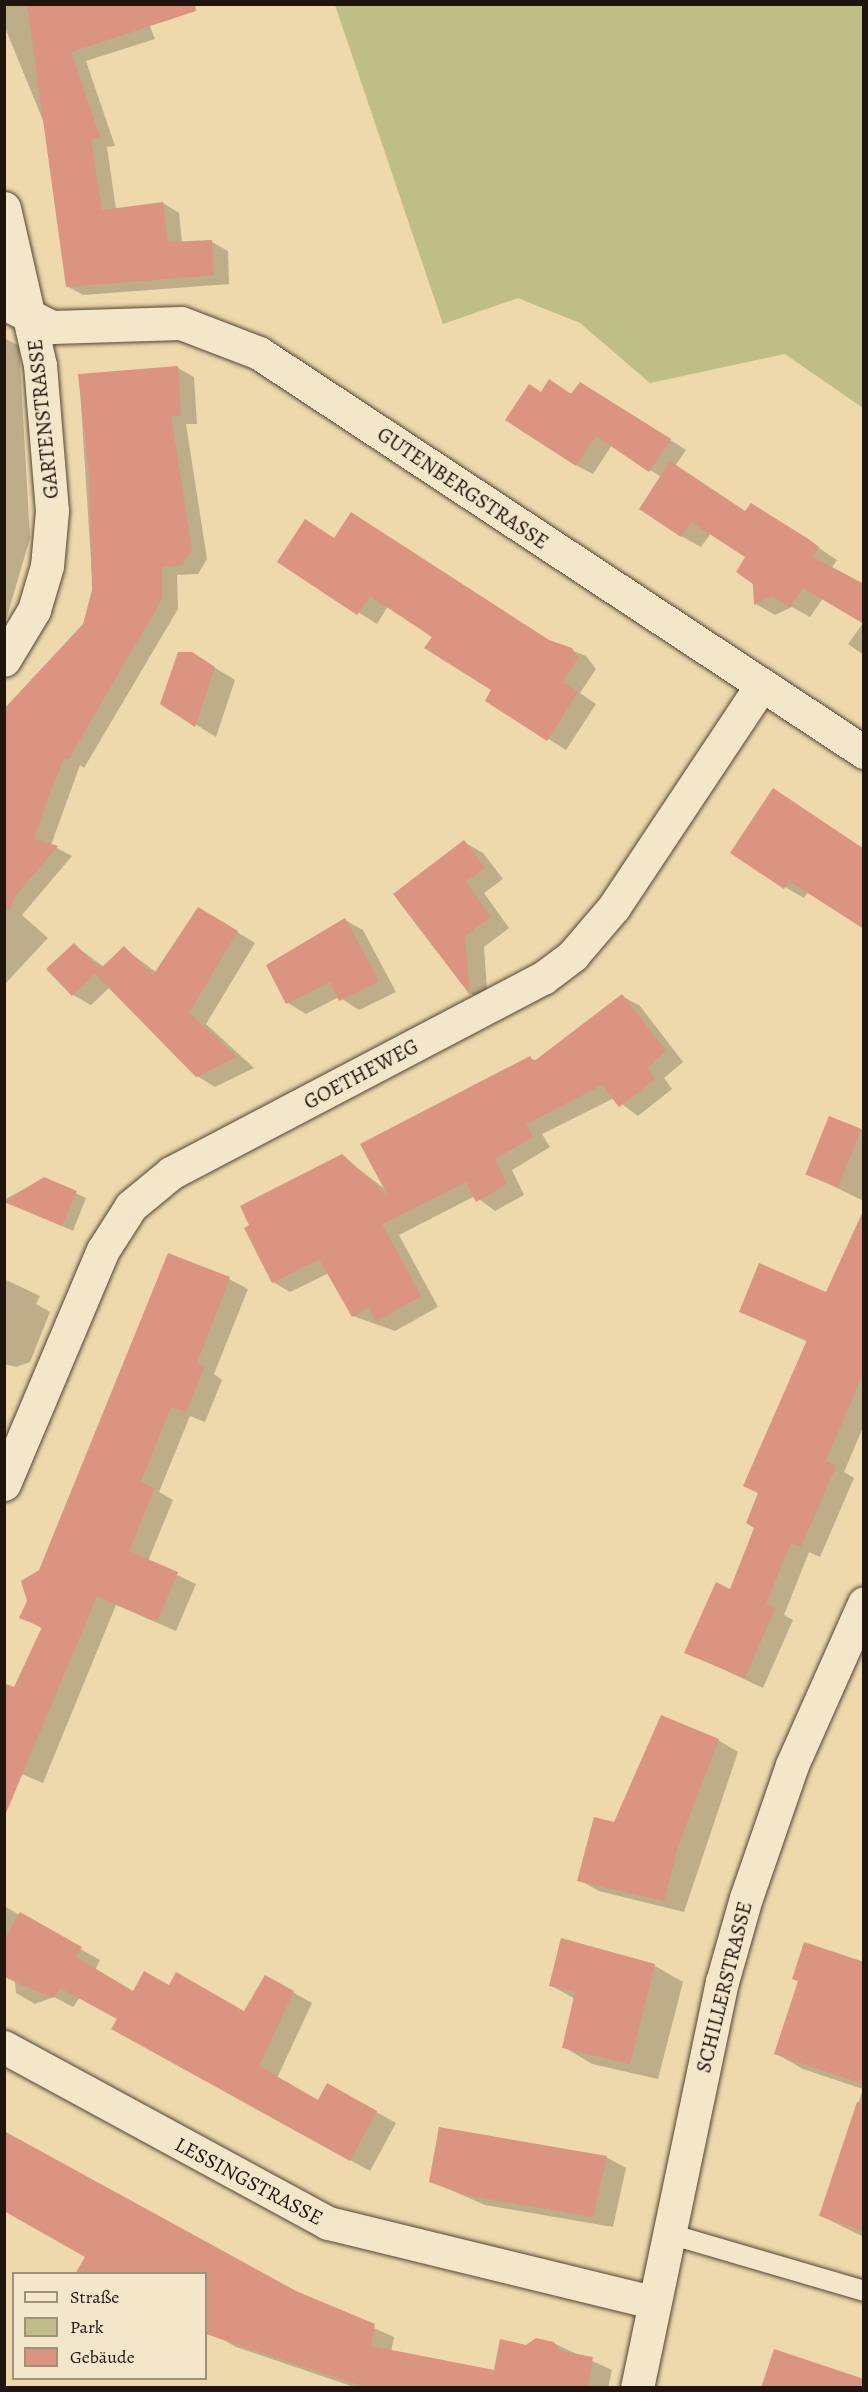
<!DOCTYPE html>
<meta charset="utf-8">
<style>
body{margin:0}
#map{position:relative;width:868px;height:2392px;overflow:hidden;background:#edd9ac;font-family:Alegreya,serif}
div>[style]{position:absolute}
[style*='--x']{left:calc(var(--x)*1px);top:calc(var(--y)*1px);width:calc(var(--w)*1px);rotate:calc(var(--a)*1deg)}
.green>*{inset:0;background:#bebe86}
.shadow>*{inset:0;background:#0003}
.building>*{inset:0;background:#da9480;transform-origin:0 0}
.roads{filter:drop-shadow(0 0 2px #524536) drop-shadow(0 0 2px #524536)}
.lane>*{height:20px;margin:-10px;padding:0 10px;transform-origin:10px;border-radius:10px;background:#f3e6c9}
.street>*{height:33px;margin:-16.5px;padding:0 16.5px;transform-origin:16.5px;border-radius:16.5px;background:#f3e6c9}
span{translate:-50% -50%;white-space:nowrap;text-align:center;line-height:1.15;-webkit-text-stroke:4.5px #f3e6c9;paint-order:stroke}
.street-label{font-size:21px;color:#1f140e}
.frame{position:absolute;inset:0;border:6px solid #1f140e;pointer-events:none}
.legend{position:absolute;left:12px;top:2272px;width:195px;height:108px;box-sizing:border-box;background:#f3e6c9;border:2px solid #9e927e;margin:0;padding:8px 10px;list-style:none;font-size:18px;color:#1f140e}
.legend li{display:flex;align-items:center;gap:12px;height:30px}
.legend b{width:30px;border:2px solid #9e927e}
</style>
<div id="map">
<div class="green">
<i style="clip-path:polygon(335px 5px,863px 5px,863px 408px,785px 354px,650px 383px,580px 323px,518px 298px,443px 324px)"></i>
</div>
<div class="shadow">
<i style="clip-path:polygon(4px 4px,141px 4px,155px 39px,86px 61px,115px 146px,107px 147px,116px 209px,163px 203px,179px 213px,182px 243px,212px 242px,228px 251px,229px 284px,83px 295px,67px 286px,44px 123px,4px 25px)"></i>
<i style="clip-path:polygon(4px 338px,19px 346px,30px 538px,4px 627px)"></i>
<i style="clip-path:polygon(178px 368px,194px 377px,197px 424px,186px 424px,207px 559px,198px 574px,177px 575px,178px 609px,84px 768px,80px 765px,51px 845px,72px 856px,22px 915px,48px 938px,4px 985px,4px 710px,84px 625px,93px 591px,79px 375px)"></i>
<i style="clip-path:polygon(542px 393px,596px 393px,686px 450px,675px 466px,746px 512px,771px 516px,837px 560px,831px 569px,840px 574px,810px 617px,792px 607px,775px 615px,756px 604px,748px 557px,711px 533px,701px 547px,681px 536px,661px 477px,612px 445px,593px 474px,576px 465px)"></i>
<i style="clip-path:polygon(352px 514px,551px 642px,586px 656px,596px 669px,580px 693px,596px 704px,566px 750px,487px 700px,493px 690px,434px 636px,388px 606px,377px 624px,279px 562px,335px 539px)"></i>
<i style="clip-path:polygon(864px 622px,864px 655px,848px 644px)"></i>
<i style="clip-path:polygon(212px 666px,235px 680px,216px 737px,161px 703px)"></i>
<i style="clip-path:polygon(774px 790px,864px 849px,864px 929px,808px 892px,804px 898px,785px 887px)"></i>
<i style="clip-path:polygon(464px 842px,483px 853px,503px 879px,484px 893px,509px 928px,484px 947px,488px 1004px,471px 994px,395px 894px)"></i>
<i style="clip-path:polygon(216px 919px,255px 943px,206px 1024px,254px 1068px,215px 1087px,197px 1076px,110px 987px,91px 1005px,73px 995px,74px 945px,104px 967px,124px 948px,157px 973px)"></i>
<i style="clip-path:polygon(345px 920px,363px 930px,396px 992px,359px 1010px,339px 997px,306px 1014px,288px 1003px)"></i>
<i style="clip-path:polygon(622px 996px,640px 1006px,683px 1062px,664px 1078px,672px 1089px,638px 1116px,614px 1098px,542px 1134px,550px 1147px,512px 1170px,524px 1195px,495px 1211px,475px 1196px,399px 1235px,438px 1307px,395px 1331px,353px 1316px,329px 1273px,290px 1292px,273px 1282px,342px 1156px,386px 1190px,529px 1057px,536px 1061px)"></i>
<i style="clip-path:polygon(830px 1118px,864px 1131px,864px 1201px,808px 1174px)"></i>
<i style="clip-path:polygon(44px 1178px,86px 1198px,73px 1231px,4px 1200px)"></i>
<i style="clip-path:polygon(864px 1212px,864px 1425px,844px 1472px,854px 1478px,820px 1557px,809px 1552px,784px 1615px,793px 1620px,763px 1688px,686px 1652px,731px 1591px,756px 1528px,760px 1494px,745px 1485px,808px 1342px,741px 1312px,827px 1294px)"></i>
<i style="clip-path:polygon(4px 1279px,40px 1296px,36px 1304px,50px 1312px,30px 1362px,16px 1367px,4px 1364px)"></i>
<i style="clip-path:polygon(229px 1279px,248px 1289px,214px 1374px,222px 1380px,205px 1422px,190px 1416px,159px 1492px,173px 1500px,148px 1561px,196px 1584px,176px 1631px,116px 1605px,43px 1783px,12px 1770px,15px 1689px,43px 1629px,21px 1617px,40px 1571px)"></i>
<i style="clip-path:polygon(718px 1740px,738px 1752px,684px 1912px,599px 1891px,579px 1880px,615px 1824px)"></i>
<i style="clip-path:polygon(4px 1906px,100px 1960px,95px 1970px,134px 1993px,169px 1987px,245px 2013px,266px 1977px,312px 2003px,277px 2078px,318px 2102px,328px 2085px,396px 2123px,370px 2171px,132px 2039px,119px 2019px,80px 1997px,73px 2007px,54px 1997px,35px 2004px,16px 1993px,14px 1974px,4px 1969px)"></i>
<i style="clip-path:polygon(562px 1940px,655px 1966px,683px 1982px,658px 2079px,592px 2064px,564px 2047px,575px 1999px,550px 1985px)"></i>
<i style="clip-path:polygon(864px 1963px,864px 2237px,821px 2216px,863px 2089px,803px 2069px,775px 2053px)"></i>
<i style="clip-path:polygon(606px 2157px,626px 2168px,613px 2227px,485px 2205px,430px 2181px)"></i>
<i style="clip-path:polygon(4px 2210px,295px 2293px,394px 2337px,391px 2352px,495px 2371px,527px 2346px,553px 2343px,612px 2370px,608px 2388px,357px 2388px,236px 2347px,206px 2330px,206px 2274px)"></i>
</div>
<div class="building">
<i style="clip-path:polygon(27px 4px,195px 4px,196px 11px,71px 52px,100px 137px,91px 139px,102px 210px,163px 202px,168px 242px,212px 240px,214px 275px,66px 287px)"></i>
<i style="clip-path:polygon(178px 366px,181px 416px,171px 416px,192px 549px,182px 565px,162px 567px,162px 599px,68px 760px,64px 758px,48px 798px,34px 839px,58px 846px,15px 896px,10px 910px,4px 909px,4px 709px,83px 624px,92px 590px,89px 473px,78px 374px)"></i>
<i style="clip-path:polygon(549px 379px,571px 394px,580px 382px,671px 439px,649px 472px,596px 436px,576px 466px,505px 420px,529px 384px,541px 392px)"></i>
<i style="clip-path:polygon(670px 461px,745px 511px,751px 503px,810px 540px,819px 547px,813px 557px,864px 584px,864px 624px,803px 588px,790px 607px,772px 596px,754px 605px,753px 584px,736px 572px,745px 557px,691px 522px,681px 537px,639px 509px)"></i>
<i style="clip-path:polygon(351px 512px,549px 640px,572px 648px,578px 658px,563px 682px,578px 692px,547px 741px,485px 701px,491px 690px,424px 648px,432px 637px,370px 596px,357px 615px,277px 562px,305px 519px,334px 538px)"></i>
<i style="clip-path:polygon(178px 652px,192px 652px,215px 667px,195px 727px,160px 704px)"></i>
<i style="clip-path:polygon(773px 788px,864px 849px,864px 929px,789px 881px,784px 889px,730px 853px)"></i>
<i style="clip-path:polygon(464px 840px,485px 868px,466px 882px,491px 917px,465px 936px,470px 995px,393px 894px)"></i>
<i style="clip-path:polygon(198px 907px,238px 931px,189px 1013px,237px 1057px,196px 1077px,95px 974px,72px 996px,46px 969px,74px 943px,100px 969px,124px 946px,153px 975px)"></i>
<i style="clip-path:polygon(345px 918px,379px 981px,339px 1001px,330px 982px,286px 1004px,266px 965px)"></i>
<i style="clip-path:polygon(622px 994px,666px 1051px,647px 1068px,655px 1079px,619px 1107px,602px 1085px,526px 1124px,533px 1137px,495px 1159px,507px 1184px,476px 1202px,466px 1182px,382px 1224px,421px 1296px,376px 1322px,368px 1308px,352px 1317px,319px 1259px,272px 1283px,244px 1228px,249px 1225px,240px 1206px,342px 1154px,388px 1196px,360px 1144px,530px 1056px,533px 1062px)"></i>
<i style="left:829px;top:1116px;width:35px;height:63px;rotate:22deg"></i>
<i style="clip-path:polygon(44px 1177px,77px 1191px,62px 1226px,4px 1202px)"></i>
<i style="clip-path:polygon(864px 1209px,864px 1371px,826px 1461px,836px 1466px,801px 1547px,791px 1543px,766px 1604px,775px 1608px,745px 1678px,684px 1653px,716px 1582px,730px 1589px,754px 1528px,746px 1523px,758px 1493px,743px 1486px,807px 1340px,739px 1312px,759px 1263px,826px 1292px)"></i>
<i style="clip-path:polygon(168px 1253px,230px 1277px,197px 1363px,204px 1368px,186px 1412px,171px 1407px,141px 1482px,155px 1488px,129px 1551px,178px 1572px,157px 1622px,97px 1596px,4px 1818px,4px 1683px,14px 1687px,42px 1627px,19px 1618px,27px 1601px,21px 1581px,39px 1570px)"></i>
<i style="clip-path:polygon(661px 1715px,719px 1739px,678px 1846px,664px 1901px,577px 1881px,594px 1817px,614px 1822px)"></i>
<i style="clip-path:polygon(20px 1912px,82px 1947px,76px 1957px,133px 1991px,144px 1971px,169px 1985px,176px 1972px,244px 2011px,265px 1975px,294px 1991px,259px 2066px,318px 2100px,327px 2083px,377px 2111px,350px 2161px,111px 2029px,117px 2019px,60px 1988px,53px 1998px,4px 1977px,4px 1940px)"></i>
<i style="clip-path:polygon(561px 1938px,655px 1964px,630px 2064px,562px 2048px,575px 1992px,549px 1986px)"></i>
<i style="clip-path:polygon(804px 1942px,864px 1962px,864px 2084px,774px 2054px,798px 1981px,792px 1979px)"></i>
<i style="clip-path:polygon(857px 2102px,864px 2103px,864px 2231px,819px 2216px)"></i>
<i style="clip-path:polygon(439px 2127px,607px 2156px,593px 2217px,465px 2195px,429px 2182px)"></i>
<i style="clip-path:polygon(4px 2131px,296px 2291px,375px 2324px,371px 2346px,494px 2370px,500px 2339px,526px 2345px,536px 2338px,554px 2342px,560px 2351px,593px 2357px,588px 2388px,368px 2388px,206px 2334px,206px 2274px,75px 2274px,85px 2257px,4px 2211px)"></i>
<i style="clip-path:polygon(774px 2349px,864px 2379px,864px 2388px,761px 2388px)"></i>
</div>
<div class="roads">
<div class="lane">
<i style="--x:666;--y:2233;--w:206;--a:16.3"></i>
</div>
<div class="street">
<i style="--x:4;--y:208;--w:161;--a:77.1"></i>
<i style="--x:40;--y:365;--w:146;--a:85.3"></i>
<i style="--x:52;--y:511;--w:55;--a:95.2"></i>
<i style="--x:47;--y:566;--w:46;--a:106.5"></i>
<i style="--x:34;--y:610;--w:58;--a:121"></i>
<i style="--x:4;--y:303;--w:54;--a:26.6"></i>
<i style="--x:52;--y:327;--w:129;--a:-1.8"></i>
<i style="--x:181;--y:323;--w:84;--a:21"></i>
<i style="--x:259;--y:353;--w:725;--a:33.41"></i>
<i style="--x:4;--y:1484;--w:254;--a:-67.1"></i>
<i style="--x:103;--y:1250;--w:52;--a:-57.5"></i>
<i style="--x:131;--y:1206;--w:52;--a:-39.5"></i>
<i style="--x:171;--y:1173;--w:420;--a:-27.7"></i>
<i style="--x:543;--y:978;--w:38;--a:-37"></i>
<i style="--x:573;--y:955;--w:63;--a:-49.5"></i>
<i style="--x:614;--y:907;--w:265;--a:-56.4"></i>
<i style="--x:4;--y:2047;--w:369;--a:28.5"></i>
<i style="--x:328;--y:2223;--w:333;--a:13.7"></i>
<i style="--x:637;--y:2388;--w:415;--a:-78.2"></i>
<i style="--x:722;--y:1982;--w:87;--a:-74.1"></i>
<i style="--x:746;--y:1898;--w:141;--a:-70.9"></i>
<i style="--x:792;--y:1765;--w:177;--a:-66"></i>
</div>
</div>
<div class="street-label">
<span style="left:43px;top:419px;rotate:-96deg">GARTENSTRASSE</span>
<span style="left:463px;top:488px;rotate:34deg">GUTENBERGSTRASSE</span>
<span style="left:361px;top:1074px;rotate:-28deg">GOETHEWEG</span>
<span style="left:724px;top:1987px;rotate:-76deg">SCHILLERSTRASSE</span>
<span style="left:249px;top:2181px;rotate:28deg">LESSINGSTRASSE</span>
</div>
<div class="frame"></div>
<ul class="legend">
<li><b style="height:8px;background:#f3e6c9"></b>Straße</li>
<li><b style="height:16px;background:#bebe86"></b>Park</li>
<li><b style="height:16px;background:#da9480"></b>Gebäude</li>
</ul>
</div>
